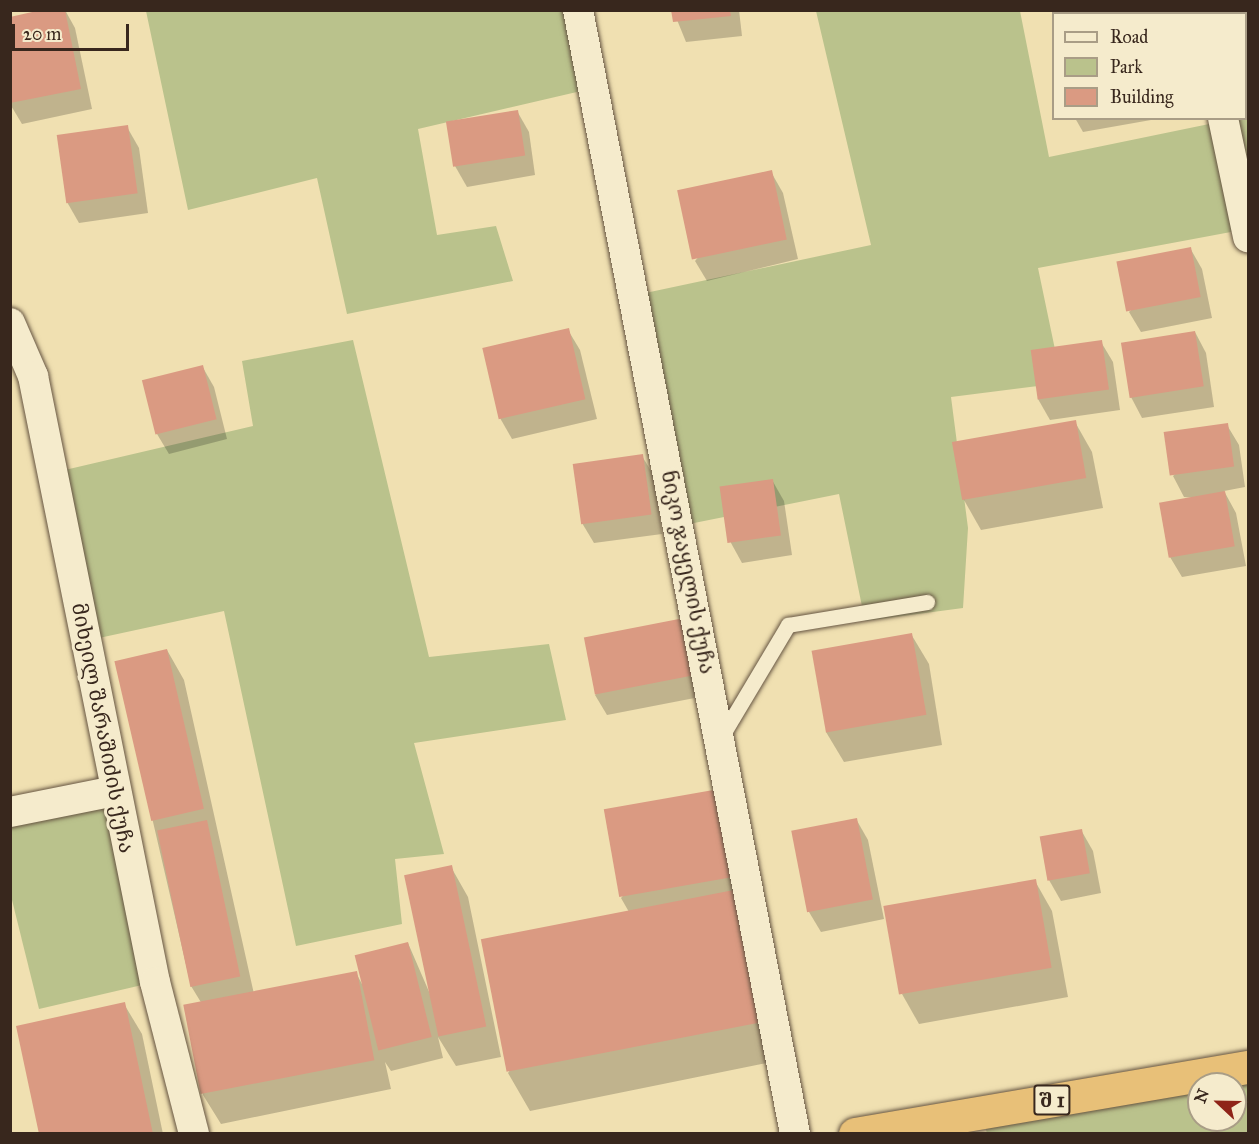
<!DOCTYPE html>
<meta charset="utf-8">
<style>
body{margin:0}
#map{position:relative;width:1259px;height:1144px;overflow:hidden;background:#f0e0b1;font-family:"IM FELL Great Primer","Noto Serif Georgian",serif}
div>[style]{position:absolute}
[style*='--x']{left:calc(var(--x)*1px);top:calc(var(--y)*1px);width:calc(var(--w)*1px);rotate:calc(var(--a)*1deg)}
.green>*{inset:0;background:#bac28c}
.shadow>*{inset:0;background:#0003;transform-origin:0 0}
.building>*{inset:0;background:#da9a82;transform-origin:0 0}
.roads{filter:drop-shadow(0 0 2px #665542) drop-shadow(0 0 2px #665542)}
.lane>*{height:15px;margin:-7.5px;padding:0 7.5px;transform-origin:7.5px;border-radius:7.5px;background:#f5ebcc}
.street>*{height:30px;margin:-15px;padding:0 15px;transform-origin:15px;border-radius:15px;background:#f5ebcc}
.highway>*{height:33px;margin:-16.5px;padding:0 16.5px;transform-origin:16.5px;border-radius:16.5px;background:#e8c078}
span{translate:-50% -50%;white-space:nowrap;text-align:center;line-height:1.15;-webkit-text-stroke:6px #f5ebcc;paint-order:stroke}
.shield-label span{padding:2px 4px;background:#f5ebcc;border:2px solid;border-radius:4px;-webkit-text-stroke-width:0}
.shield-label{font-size:20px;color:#38271d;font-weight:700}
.street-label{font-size:21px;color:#38271d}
.frame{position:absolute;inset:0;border:12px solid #38271d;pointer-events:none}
.legend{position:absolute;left:1052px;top:12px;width:195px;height:108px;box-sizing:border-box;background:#f5ebcc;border:2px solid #a99d86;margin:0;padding:8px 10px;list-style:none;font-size:18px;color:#38271d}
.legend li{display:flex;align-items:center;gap:12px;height:30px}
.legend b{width:30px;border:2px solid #a99d86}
.north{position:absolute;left:1187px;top:1072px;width:60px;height:60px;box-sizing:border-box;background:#f5ebcc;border:2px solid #a99d86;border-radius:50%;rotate:292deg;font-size:16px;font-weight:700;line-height:24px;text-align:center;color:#38271d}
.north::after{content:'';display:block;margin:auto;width:21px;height:27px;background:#8f2418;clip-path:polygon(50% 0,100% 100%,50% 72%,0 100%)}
.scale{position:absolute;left:12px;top:24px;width:117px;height:27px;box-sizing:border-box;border:3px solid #38271d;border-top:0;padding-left:8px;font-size:18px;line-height:21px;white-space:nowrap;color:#38271d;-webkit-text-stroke:4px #f5ebcc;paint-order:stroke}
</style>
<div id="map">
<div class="green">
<i style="clip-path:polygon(146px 11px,578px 11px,594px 88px,418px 129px,437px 235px,496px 226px,513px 281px,347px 314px,317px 178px,188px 210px)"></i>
<i style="clip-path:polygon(816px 11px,1020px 11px,1049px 157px,1248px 116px,1247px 229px,1038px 268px,1062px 383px,951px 397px,968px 528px,963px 608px,865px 621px,839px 494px,679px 526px,636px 295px,871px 245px)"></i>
<i style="clip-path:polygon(353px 340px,429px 657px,549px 644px,566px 720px,414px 743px,444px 854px,395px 859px,402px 924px,296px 946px,224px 611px,85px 641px,52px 473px,253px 426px,242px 361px)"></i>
<i style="clip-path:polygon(115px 791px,155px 982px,39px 1009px,11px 896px,10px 812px)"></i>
<i style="clip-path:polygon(1248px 1082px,1248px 1133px,987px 1134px,985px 1125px,1199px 1090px,1199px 1120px,1235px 1120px,1235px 1084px)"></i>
</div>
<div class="shadow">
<i style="clip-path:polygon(48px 10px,65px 10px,75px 28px,92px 109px,22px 124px,10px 104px,10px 18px)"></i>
<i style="clip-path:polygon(673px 10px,739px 10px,742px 36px,686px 42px)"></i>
<i style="left:1055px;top:10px;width:73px;height:4px"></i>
<i style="clip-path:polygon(517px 111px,529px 132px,535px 175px,467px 187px,455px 166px)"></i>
<i style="clip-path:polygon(1075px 118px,1150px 118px,1151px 120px,1083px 132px)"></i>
<i style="clip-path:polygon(127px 127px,139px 148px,148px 213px,79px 223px,67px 202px)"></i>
<i style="clip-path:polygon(771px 172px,783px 193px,798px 259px,707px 281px,695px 261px)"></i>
<i style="clip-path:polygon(1190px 248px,1202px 269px,1212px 318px,1141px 332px,1129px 312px)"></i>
<i style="clip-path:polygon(568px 330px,580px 350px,597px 419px,512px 439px,500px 418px)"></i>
<i style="clip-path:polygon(1195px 332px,1206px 353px,1214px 407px,1142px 418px,1131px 397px)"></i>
<i style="clip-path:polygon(1101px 342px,1113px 362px,1120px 410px,1050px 420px,1038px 399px)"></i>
<i style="clip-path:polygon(202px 366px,214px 387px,227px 439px,169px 454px,157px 434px)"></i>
<i style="clip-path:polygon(1075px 422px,1092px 452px,1103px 508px,981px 530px,964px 500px,954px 444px)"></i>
<i style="clip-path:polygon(1227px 425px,1239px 445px,1245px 487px,1224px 491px,1236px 513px,1246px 566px,1182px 577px,1170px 557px,1196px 498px,1184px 497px,1173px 476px)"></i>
<i style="clip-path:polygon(642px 456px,654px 476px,662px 534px,594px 543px,582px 523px,575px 465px)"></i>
<i style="clip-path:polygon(772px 480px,784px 501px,792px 555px,742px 563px,731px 543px,722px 489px)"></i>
<i style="clip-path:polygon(683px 619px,705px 696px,607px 715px,595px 695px)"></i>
<i style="clip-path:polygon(911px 634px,929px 664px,942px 745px,844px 762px,826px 732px)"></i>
<i style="clip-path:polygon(167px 650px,184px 680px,254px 994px,356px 973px,362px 984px,408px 943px,430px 994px,451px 867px,468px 897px,501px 1057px,456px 1066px,438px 1037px,443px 1058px,391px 1071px,385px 1062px,391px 1089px,221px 1124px,203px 1095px,202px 1004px,191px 986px,116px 662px)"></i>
<i style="clip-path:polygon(718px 791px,786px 1059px,530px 1111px,508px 1073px,629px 912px,621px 898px)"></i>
<i style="clip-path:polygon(856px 819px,868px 840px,884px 919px,821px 932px,809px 912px,793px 832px)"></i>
<i style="clip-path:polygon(1081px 830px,1093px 851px,1101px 893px,1061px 901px,1049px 880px)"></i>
<i style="clip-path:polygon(1035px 881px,1052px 911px,1068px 997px,919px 1024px,902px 994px)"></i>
<i style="clip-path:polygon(124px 1004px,142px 1034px,163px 1134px,41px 1134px)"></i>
</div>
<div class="building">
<i style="clip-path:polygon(41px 10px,65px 10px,81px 89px,10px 103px,10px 17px)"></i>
<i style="clip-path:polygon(671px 10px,730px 10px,731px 16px,673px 22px)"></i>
<i style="left:1054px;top:10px;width:67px;height:4px"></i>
<i style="left:518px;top:110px;width:46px;height:73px;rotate:81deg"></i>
<i style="left:128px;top:125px;width:69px;height:72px;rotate:82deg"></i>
<i style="left:772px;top:170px;width:71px;height:97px;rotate:78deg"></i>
<i style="left:1191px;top:247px;width:51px;height:76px;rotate:79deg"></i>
<i style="left:569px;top:328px;width:73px;height:89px;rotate:77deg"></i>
<i style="left:1195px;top:331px;width:56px;height:75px;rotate:81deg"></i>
<i style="left:1102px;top:340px;width:50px;height:72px;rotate:82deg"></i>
<i style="left:203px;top:365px;width:56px;height:63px;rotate:76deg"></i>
<i style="left:1076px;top:420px;width:59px;height:126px;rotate:80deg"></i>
<i style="left:1228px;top:423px;width:44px;height:65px;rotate:82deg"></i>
<i style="left:643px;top:454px;width:61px;height:71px;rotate:82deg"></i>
<i style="left:773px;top:479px;width:57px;height:54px;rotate:82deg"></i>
<i style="left:1225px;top:491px;width:56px;height:67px;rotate:80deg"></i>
<i style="left:684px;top:618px;width:58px;height:102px;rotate:79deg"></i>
<i style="left:912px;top:633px;width:83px;height:102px;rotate:80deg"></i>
<i style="left:167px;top:649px;width:164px;height:54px;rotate:77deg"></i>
<i style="left:719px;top:789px;width:89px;height:117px;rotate:80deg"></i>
<i style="left:857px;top:818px;width:83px;height:67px;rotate:79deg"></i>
<i style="left:207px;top:820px;width:160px;height:51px;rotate:78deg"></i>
<i style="left:1082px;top:829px;width:45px;height:43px;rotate:80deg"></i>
<i style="left:452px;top:865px;width:165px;height:49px;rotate:78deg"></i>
<i style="left:1036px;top:879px;width:90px;height:155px;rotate:80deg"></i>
<i style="left:739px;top:889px;width:135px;height:263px;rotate:79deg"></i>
<i style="left:408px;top:942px;width:98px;height:55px;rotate:76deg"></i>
<i style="left:357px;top:971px;width:91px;height:177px;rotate:79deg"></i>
<i style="clip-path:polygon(125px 1002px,153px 1134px,39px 1134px,16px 1026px)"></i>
</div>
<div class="roads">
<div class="lane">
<i style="--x:1218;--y:14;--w:17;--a:-13"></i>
<i style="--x:720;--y:739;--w:133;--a:-59.2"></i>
<i style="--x:788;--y:625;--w:141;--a:-9.4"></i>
</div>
<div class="street">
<i style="--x:578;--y:10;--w:1145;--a:79.07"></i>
<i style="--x:1199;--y:10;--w:4;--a:90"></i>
<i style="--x:1223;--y:118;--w:122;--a:78.1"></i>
<i style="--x:10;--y:323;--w:58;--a:66.5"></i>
<i style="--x:33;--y:376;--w:618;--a:78.62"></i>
<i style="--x:155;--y:982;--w:157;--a:75.6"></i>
<i style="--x:10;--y:812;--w:107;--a:-11.3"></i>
</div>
<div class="highway">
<i style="--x:855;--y:1134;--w:399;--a:-9.7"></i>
</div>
</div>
<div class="shield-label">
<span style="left:1052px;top:1100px">შ 1</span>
</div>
<div class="street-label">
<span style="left:688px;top:572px;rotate:79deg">ნიკო ჯაყელის ქუჩა</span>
<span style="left:103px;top:728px;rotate:79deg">მიხეილ შარაშიძის ქუჩა</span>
</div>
<div class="frame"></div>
<ul class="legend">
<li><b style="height:8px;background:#f5ebcc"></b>Road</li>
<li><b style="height:16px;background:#bac28c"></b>Park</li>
<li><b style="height:16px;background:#da9a82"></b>Building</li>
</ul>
<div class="north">N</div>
<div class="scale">20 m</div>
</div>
